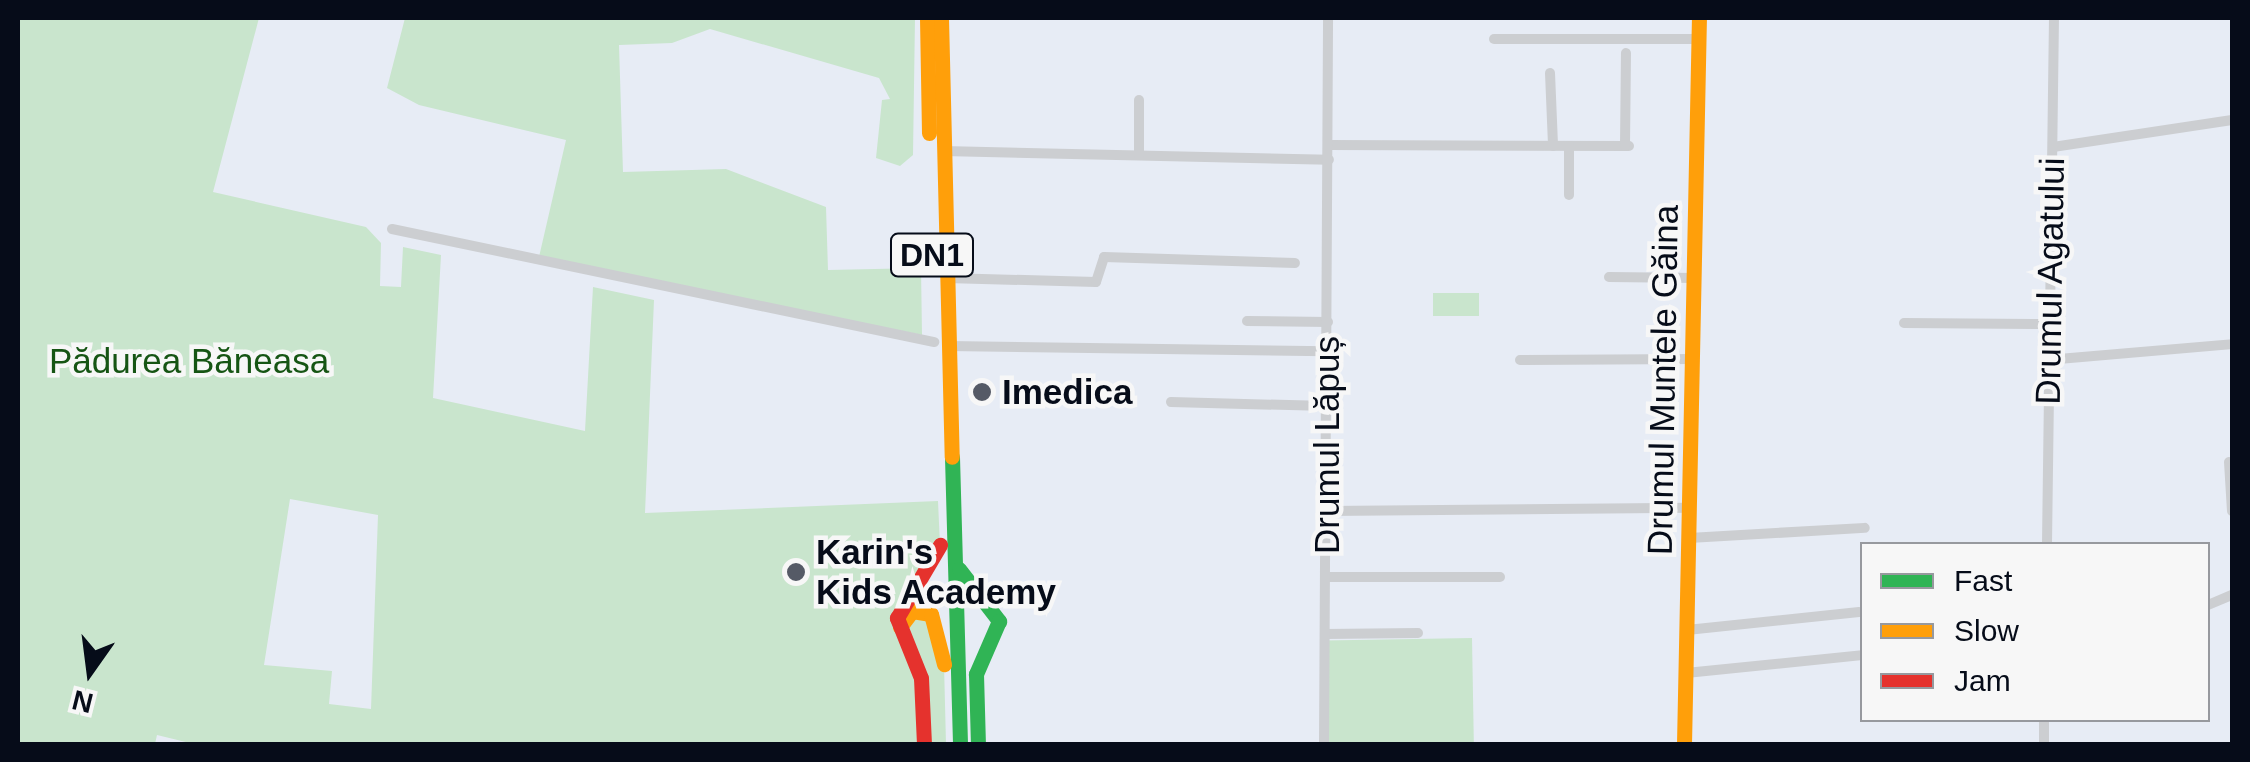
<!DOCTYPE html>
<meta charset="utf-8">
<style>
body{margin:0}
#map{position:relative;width:2250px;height:762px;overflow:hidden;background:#e7ecf5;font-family:Helvetica,sans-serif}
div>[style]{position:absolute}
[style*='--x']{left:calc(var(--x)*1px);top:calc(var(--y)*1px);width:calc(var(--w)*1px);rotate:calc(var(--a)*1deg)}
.green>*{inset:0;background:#c9e5cd;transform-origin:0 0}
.street>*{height:10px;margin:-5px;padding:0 5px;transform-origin:5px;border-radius:5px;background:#ccced1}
.fast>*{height:15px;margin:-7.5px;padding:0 7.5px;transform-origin:7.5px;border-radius:7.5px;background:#30b455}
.slow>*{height:15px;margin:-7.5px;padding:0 7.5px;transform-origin:7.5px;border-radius:7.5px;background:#ff9f0a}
.jam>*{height:15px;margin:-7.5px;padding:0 7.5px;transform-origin:7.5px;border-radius:7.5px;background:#e5322d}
.dots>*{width:28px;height:28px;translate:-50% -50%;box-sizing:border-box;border:5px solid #f7f7f7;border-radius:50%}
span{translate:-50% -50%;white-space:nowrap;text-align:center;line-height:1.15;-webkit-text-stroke:9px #f7f7f7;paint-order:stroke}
.shield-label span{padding:2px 8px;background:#f7f7f7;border:2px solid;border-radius:8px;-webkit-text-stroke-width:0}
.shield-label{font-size:32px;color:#060c19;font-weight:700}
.street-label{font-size:35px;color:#060c19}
.park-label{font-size:35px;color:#165514}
.poi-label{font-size:35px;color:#060c19;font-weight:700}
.left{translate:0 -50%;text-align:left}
.frame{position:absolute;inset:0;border:20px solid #060c19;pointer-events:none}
.legend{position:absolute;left:1860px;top:542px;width:350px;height:180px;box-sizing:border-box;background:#f7f7f7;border:2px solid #97999e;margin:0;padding:12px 18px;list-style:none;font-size:30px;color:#060c19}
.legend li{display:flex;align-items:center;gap:20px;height:50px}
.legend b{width:50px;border:2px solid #97999e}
.north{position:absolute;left:40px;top:622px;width:100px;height:100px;-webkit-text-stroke:8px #f7f7f7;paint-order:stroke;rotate:194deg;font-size:28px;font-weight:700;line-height:40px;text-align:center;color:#060c19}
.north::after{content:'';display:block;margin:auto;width:35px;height:45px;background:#060c19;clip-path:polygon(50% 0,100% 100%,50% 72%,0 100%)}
</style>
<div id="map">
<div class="green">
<i style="clip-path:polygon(evenodd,18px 18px,259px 18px,213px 192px,366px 227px,381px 243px,380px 286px,401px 287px,403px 247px,441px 255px,433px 398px,585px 431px,593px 287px,654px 300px,645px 513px,938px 501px,940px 545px,915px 590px,944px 664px,946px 744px,194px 744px,157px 735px,155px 744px,18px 744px,18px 18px,290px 499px,378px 515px,371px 709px,329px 704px,332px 671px,264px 665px,290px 499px)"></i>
<i style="clip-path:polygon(405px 18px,915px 18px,913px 155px,900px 166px,876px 158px,882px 100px,890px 99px,879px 78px,710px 29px,672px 43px,619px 45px,623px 172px,726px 169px,826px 207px,828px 270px,921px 268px,922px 335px,539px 257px,566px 140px,419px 105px,387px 88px)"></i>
<i style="left:1433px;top:293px;width:46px;height:23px"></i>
<i style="left:1472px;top:638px;width:106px;height:147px;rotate:89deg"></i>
</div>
<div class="street">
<i style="--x:1494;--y:39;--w:205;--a:0"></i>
<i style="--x:1550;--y:73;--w:73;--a:87.6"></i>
<i style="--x:1329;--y:145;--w:300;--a:0.2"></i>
<i style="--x:1569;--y:146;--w:49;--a:90"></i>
<i style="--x:1625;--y:146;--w:93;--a:-89.4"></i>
<i style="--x:2053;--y:147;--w:181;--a:-8.6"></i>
<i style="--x:943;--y:151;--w:386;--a:1.3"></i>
<i style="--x:1139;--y:155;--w:55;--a:-90"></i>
<i style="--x:392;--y:229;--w:554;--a:11.78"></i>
<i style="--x:1609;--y:277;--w:87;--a:0.7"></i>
<i style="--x:946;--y:278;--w:150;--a:1.5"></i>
<i style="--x:1096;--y:282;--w:26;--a:-72"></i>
<i style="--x:1104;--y:257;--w:191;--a:1.8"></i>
<i style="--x:1247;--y:321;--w:81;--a:0.7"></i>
<i style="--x:1904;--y:323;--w:144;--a:0.4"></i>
<i style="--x:948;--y:346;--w:379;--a:0.8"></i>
<i style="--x:1520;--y:360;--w:174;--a:-0.3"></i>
<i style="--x:2047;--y:360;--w:186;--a:-4.9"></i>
<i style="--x:1171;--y:402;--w:156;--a:1.5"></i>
<i style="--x:2229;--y:462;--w:49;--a:86.5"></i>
<i style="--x:1327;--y:511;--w:363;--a:-0.5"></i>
<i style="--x:1689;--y:538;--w:176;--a:-3.3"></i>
<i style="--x:2047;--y:544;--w:526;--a:-89.24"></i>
<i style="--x:1326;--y:577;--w:174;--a:0"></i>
<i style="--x:2208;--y:605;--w:26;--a:-23"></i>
<i style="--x:1687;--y:630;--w:173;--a:-6"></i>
<i style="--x:1325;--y:634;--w:93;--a:-0.6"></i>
<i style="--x:1686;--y:673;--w:177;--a:-5.8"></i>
<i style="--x:1324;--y:744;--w:726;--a:-89.68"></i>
<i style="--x:2044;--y:744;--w:24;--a:-90"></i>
</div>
<div class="fast">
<i style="--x:952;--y:457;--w:287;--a:88.4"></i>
<i style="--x:959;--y:569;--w:66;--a:52.4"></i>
<i style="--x:999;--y:621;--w:58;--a:113.5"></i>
<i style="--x:976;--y:674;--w:70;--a:88.4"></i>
</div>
<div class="slow">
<i style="--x:927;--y:18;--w:115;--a:89"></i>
<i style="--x:941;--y:18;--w:439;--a:88.6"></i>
<i style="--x:900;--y:627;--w:20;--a:-53"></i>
<i style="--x:912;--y:611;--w:19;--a:9"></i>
<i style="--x:931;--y:614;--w:52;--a:75.4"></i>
<i style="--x:1684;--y:744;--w:726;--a:-88.82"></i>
</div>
<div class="jam">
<i style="--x:924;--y:744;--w:66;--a:-92.6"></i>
<i style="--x:921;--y:678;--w:65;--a:-111.8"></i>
<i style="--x:897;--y:618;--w:85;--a:-59.5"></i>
</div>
<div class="dots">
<i style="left:982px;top:392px;background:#555a66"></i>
<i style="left:796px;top:572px;background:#555a66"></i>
</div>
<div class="shield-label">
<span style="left:932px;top:255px">DN1</span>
</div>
<div class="street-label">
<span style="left:2050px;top:281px;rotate:-89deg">Drumul Agatului</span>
<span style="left:1663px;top:380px;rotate:-89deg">Drumul Muntele Găina</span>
<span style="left:1327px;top:445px;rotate:-90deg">Drumul Lăpuș</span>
</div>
<div class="park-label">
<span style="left:189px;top:361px">Pădurea Băneasa</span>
</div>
<div class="poi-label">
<span class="left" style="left:1002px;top:392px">Imedica</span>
<span class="left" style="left:816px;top:572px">Karin's<br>Kids Academy</span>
</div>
<div class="frame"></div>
<ul class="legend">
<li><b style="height:12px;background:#30b455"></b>Fast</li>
<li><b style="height:12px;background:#ff9f0a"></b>Slow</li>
<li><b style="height:12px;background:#e5322d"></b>Jam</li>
</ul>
<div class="north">N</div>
</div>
